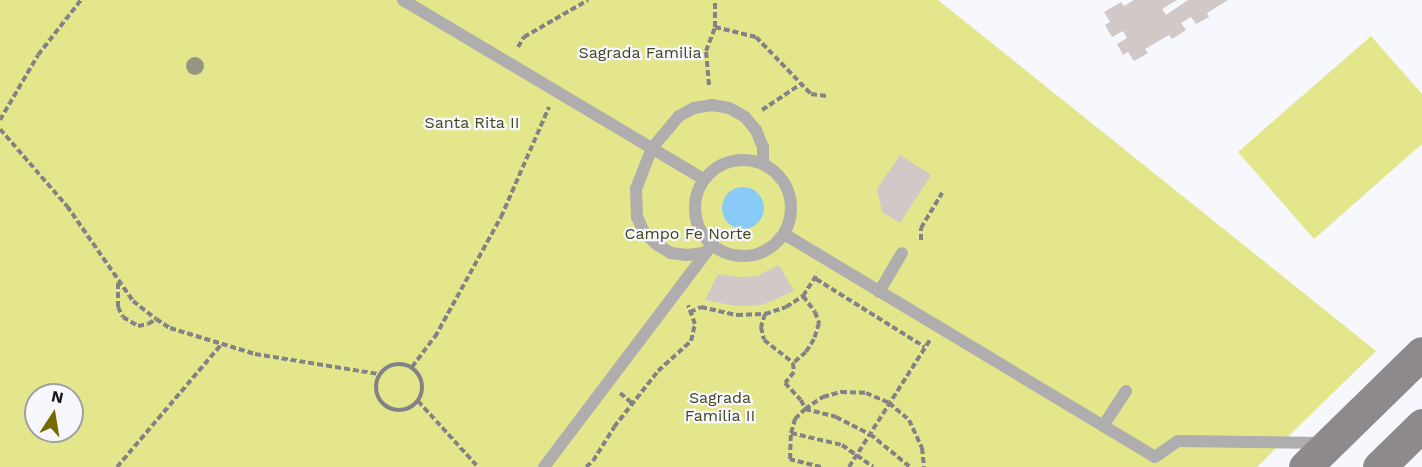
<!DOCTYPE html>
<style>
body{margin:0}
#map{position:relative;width:1422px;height:467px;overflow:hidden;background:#f7f8fe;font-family:"Work Sans",sans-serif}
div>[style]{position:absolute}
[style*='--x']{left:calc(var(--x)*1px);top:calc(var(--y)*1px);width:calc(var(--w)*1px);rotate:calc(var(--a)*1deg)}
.green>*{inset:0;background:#e3e68b}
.water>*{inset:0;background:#88caf8}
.round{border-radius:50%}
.building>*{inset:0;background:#d1c9c7}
.path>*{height:4px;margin-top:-2px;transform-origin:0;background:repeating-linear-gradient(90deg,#838387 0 6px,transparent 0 9px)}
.path>.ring{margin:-2px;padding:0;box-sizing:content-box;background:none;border:4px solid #838387;border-radius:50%}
.lane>*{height:12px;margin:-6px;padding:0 6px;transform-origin:6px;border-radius:6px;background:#b0adae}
.lane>.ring{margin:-6px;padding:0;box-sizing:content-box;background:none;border:12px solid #b0adae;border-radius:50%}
.secondary>*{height:33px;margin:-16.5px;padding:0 16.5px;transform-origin:16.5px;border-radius:16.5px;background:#8e898a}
.trees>*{width:18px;height:18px;margin:-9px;border-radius:50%;background:#959682}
span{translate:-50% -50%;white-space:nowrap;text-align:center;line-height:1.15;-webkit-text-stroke:4.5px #f7f8fe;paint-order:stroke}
.park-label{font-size:16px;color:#44451d}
.north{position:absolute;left:24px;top:383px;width:60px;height:60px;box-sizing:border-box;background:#f7f8fe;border:2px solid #9fa0a4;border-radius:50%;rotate:12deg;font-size:16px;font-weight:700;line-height:24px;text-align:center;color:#1b1b1d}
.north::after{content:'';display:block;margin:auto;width:21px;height:27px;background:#756900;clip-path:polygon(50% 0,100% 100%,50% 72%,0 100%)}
</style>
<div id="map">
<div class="green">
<i style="clip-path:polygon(evenodd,0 0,938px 0,1376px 351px,1257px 467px,0 467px,0 0,36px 395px,72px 395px,72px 431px,36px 431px,36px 395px)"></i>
<i style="clip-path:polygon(1371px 36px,1422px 94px,1422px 144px,1314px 239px,1238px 152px)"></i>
</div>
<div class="water">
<i class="round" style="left:722px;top:187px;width:42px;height:42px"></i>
</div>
<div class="building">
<i style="clip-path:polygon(1134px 0,1177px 0,1162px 9px,1166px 15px,1188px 0,1228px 0,1207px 13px,1209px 17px,1196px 24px,1191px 17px,1181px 23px,1186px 30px,1172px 39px,1169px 35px,1145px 49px,1148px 53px,1134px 61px,1128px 52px,1123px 55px,1117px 44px,1127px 38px,1123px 31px,1112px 37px,1105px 25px,1110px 22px,1104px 12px,1121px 2px,1124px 6px)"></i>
<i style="clip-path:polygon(900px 155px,931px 175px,900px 223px,882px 212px,877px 189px)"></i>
<i style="clip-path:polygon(779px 265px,794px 291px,762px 305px,736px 306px,705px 300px,718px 274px,737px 277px,757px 276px)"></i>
</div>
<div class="path">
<i style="--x:715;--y:27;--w:42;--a:13.7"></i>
<i style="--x:756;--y:37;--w:79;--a:46"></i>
<i style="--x:811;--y:94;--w:16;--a:7"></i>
<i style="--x:518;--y:47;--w:12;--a:-59"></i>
<i style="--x:524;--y:37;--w:74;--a:-30"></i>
<i style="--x:709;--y:85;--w:34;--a:-95"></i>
<i style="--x:706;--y:51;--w:26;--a:-69"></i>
<i style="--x:715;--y:27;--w:27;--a:-90"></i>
<i style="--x:762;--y:110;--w:47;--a:-33.7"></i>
<i style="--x:0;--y:120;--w:75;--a:-59.7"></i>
<i style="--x:38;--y:55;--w:70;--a:-52"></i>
<i style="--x:0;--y:129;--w:102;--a:49"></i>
<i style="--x:67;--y:206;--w:116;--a:55.2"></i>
<i style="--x:133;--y:301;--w:29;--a:38"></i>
<i style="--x:156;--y:319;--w:17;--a:33"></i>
<i style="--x:170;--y:328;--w:89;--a:17"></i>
<i style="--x:255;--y:354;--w:126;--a:9.2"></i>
<i style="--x:921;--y:240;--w:12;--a:-90"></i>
<i style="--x:921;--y:228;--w:41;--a:-59"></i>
<i style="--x:816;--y:279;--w:128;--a:32"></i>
<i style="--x:118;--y:283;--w:24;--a:90"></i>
<i style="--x:118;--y:307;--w:11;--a:63"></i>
<i style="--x:123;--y:317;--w:17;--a:31"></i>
<i style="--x:138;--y:326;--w:10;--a:-11"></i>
<i style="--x:148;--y:324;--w:9;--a:-32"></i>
<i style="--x:803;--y:296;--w:20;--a:53"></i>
<i style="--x:815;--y:312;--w:12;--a:70"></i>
<i style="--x:819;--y:323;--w:17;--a:107"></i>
<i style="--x:814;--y:339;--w:15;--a:122"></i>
<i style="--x:806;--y:352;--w:17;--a:140"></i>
<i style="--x:793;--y:363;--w:9;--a:84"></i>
<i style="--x:794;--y:372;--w:14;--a:129"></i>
<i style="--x:785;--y:383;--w:23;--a:47"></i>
<i style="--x:801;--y:400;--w:10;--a:66"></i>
<i style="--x:805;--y:409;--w:32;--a:14"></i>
<i style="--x:836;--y:417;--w:38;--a:27"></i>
<i style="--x:870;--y:434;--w:52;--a:39.5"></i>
<i style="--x:690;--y:312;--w:12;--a:-24"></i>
<i style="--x:701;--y:307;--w:37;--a:13"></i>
<i style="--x:737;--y:315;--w:28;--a:-2"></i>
<i style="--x:765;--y:314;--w:22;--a:-18"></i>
<i style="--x:786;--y:307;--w:20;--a:-33"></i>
<i style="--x:803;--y:296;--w:27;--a:-57"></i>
<i style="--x:765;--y:314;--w:14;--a:107"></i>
<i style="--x:761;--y:327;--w:13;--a:77"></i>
<i style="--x:764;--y:340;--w:37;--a:38"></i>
<i class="ring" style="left:376px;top:364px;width:42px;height:42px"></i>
<i style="--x:412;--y:367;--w:38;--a:-53"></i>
<i style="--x:435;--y:337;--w:137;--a:-61.2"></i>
<i style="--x:501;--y:217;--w:120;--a:-66.4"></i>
<i style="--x:620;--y:393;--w:17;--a:40"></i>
<i style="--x:418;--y:401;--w:89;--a:47.7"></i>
<i style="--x:791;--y:433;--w:52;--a:13.2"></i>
<i style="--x:842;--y:445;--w:38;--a:35"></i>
<i style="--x:117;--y:467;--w:160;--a:-49.6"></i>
<i style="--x:586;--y:467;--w:9;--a:-41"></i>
<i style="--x:593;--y:461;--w:40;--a:-58"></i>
<i style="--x:614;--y:427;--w:71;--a:-51.8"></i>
<i style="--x:658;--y:371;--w:45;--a:-42.3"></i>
<i style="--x:691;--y:341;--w:17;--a:-77"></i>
<i style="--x:695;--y:324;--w:20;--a:-110"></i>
<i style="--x:821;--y:467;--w:32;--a:-166"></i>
<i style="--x:790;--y:459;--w:26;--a:-88"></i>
<i style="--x:791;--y:433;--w:15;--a:-74"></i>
<i style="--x:795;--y:419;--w:14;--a:-45"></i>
<i style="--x:805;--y:409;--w:22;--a:-34"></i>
<i style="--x:823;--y:397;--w:19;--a:-16"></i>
<i style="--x:841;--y:392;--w:25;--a:2"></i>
<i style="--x:866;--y:393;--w:25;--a:23"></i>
<i style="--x:889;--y:403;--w:26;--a:40"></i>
<i style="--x:909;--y:420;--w:31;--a:65"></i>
<i style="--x:922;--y:448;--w:19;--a:84"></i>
<i style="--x:849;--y:467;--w:151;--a:-57.5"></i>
</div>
<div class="lane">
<i style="--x:403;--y:0;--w:349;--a:30.8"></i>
<i class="ring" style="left:695px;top:160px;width:84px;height:84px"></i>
<i style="--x:784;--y:234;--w:433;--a:31"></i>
<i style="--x:712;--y:246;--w:11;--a:139"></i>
<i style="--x:704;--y:253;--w:17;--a:173"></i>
<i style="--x:687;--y:255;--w:16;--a:-173"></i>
<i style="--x:671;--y:253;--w:17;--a:-149"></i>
<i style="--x:656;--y:244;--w:17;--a:-135"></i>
<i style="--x:644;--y:232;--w:17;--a:-115"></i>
<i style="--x:637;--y:217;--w:28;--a:-92"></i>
<i style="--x:636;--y:189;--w:44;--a:-68.7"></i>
<i style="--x:652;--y:148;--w:42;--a:-49.8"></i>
<i style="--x:679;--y:116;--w:17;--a:-28"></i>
<i style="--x:694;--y:108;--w:18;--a:-9"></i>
<i style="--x:712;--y:105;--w:17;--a:10"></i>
<i style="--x:729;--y:108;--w:18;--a:29"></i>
<i style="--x:745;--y:117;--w:17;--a:50"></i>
<i style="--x:756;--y:130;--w:18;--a:68"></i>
<i style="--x:763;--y:147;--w:17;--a:90"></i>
<i style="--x:879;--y:292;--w:45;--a:-59.5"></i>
<i style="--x:1103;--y:426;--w:42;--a:-56.7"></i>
<i style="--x:1155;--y:457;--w:28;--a:-35"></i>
<i style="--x:1178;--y:441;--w:145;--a:0.8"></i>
<i style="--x:544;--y:467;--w:273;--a:-52.9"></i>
</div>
<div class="secondary">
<i style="--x:1305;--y:467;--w:163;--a:-44.3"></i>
<i style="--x:1379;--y:467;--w:60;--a:-44.3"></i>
</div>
<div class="trees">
<i style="left:195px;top:66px"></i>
</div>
<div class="park-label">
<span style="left:640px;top:53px">Sagrada Familia</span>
<span style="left:472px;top:123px">Santa Rita II</span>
<span style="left:688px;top:234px">Campo Fe Norte</span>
<span style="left:720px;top:407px">Sagrada<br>Familia II</span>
</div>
<div class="north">N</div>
</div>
